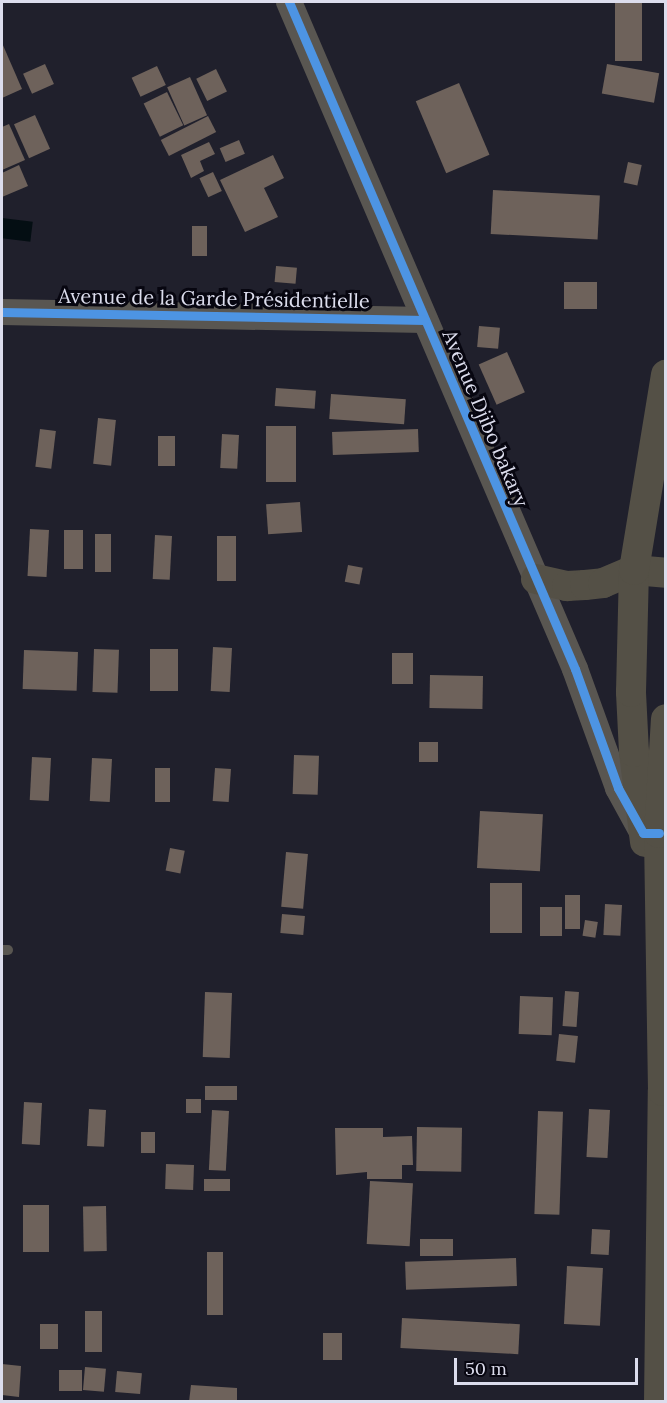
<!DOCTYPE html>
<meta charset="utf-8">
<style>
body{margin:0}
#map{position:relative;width:667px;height:1403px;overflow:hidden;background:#20202c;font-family:Lora,serif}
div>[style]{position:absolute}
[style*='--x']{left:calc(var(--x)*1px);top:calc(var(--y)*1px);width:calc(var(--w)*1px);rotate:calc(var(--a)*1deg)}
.water>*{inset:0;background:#040e13;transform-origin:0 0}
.building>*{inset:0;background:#6e625b;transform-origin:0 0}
.service>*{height:10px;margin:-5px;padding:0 5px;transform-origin:5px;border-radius:5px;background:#595651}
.tertiary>*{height:26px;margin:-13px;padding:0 13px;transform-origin:13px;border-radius:13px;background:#595651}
.secondary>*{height:30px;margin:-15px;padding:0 15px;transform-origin:15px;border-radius:15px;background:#545046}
.cycleway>*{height:9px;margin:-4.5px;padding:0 4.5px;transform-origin:4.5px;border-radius:4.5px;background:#4d94e3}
span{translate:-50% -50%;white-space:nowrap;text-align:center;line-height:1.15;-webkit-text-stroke:6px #070610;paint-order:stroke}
.street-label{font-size:20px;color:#dcdded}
.frame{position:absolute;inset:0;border:3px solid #dcdded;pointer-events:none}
.scale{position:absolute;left:454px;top:1358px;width:184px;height:27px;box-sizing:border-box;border:3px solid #dcdded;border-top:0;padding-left:8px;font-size:18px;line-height:21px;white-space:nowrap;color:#dcdded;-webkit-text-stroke:4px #070610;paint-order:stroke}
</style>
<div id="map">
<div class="water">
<i style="left:2px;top:218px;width:31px;height:20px;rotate:7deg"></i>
</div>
<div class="building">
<i style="left:615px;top:2px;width:27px;height:59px"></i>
<i style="clip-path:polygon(2px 43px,22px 89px,2px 98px)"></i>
<i style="left:45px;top:64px;width:22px;height:24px;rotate:66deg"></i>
<i style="left:607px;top:64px;width:53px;height:30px;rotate:10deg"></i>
<i style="left:157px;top:66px;width:21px;height:28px;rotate:65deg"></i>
<i style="left:216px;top:69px;width:25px;height:22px;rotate:64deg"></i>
<i style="left:190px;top:77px;width:42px;height:25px;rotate:66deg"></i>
<i style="left:459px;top:83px;width:78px;height:47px;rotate:67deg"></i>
<i style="left:167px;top:92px;width:37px;height:26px;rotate:64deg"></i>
<i style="left:35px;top:115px;width:37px;height:23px;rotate:66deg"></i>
<i style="left:208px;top:116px;width:18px;height:53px;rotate:63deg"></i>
<i style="clip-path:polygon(9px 124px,25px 160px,2px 170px,2px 127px)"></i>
<i style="left:239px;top:140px;width:15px;height:21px;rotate:67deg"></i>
<i style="clip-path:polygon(209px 142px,215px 154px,200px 161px,204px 171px,191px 178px,181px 155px)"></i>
<i style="clip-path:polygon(273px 155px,284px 178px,264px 188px,278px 217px,245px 232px,220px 180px)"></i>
<i style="left:628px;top:162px;width:14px;height:21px;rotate:12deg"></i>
<i style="clip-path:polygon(19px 165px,28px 186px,2px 197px,2px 173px)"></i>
<i style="left:213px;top:172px;width:21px;height:15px;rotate:65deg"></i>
<i style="left:493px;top:190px;width:107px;height:44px;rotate:3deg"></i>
<i style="left:192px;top:226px;width:15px;height:30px"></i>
<i style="left:276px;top:266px;width:21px;height:16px;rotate:5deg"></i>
<i style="left:564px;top:282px;width:33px;height:27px"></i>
<i style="left:479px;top:326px;width:21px;height:21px;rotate:5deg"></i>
<i style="left:507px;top:352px;width:44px;height:31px;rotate:66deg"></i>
<i style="left:276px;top:388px;width:40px;height:18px;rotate:4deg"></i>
<i style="left:331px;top:394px;width:75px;height:25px;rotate:4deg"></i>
<i style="left:98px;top:418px;width:18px;height:46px;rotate:6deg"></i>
<i style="left:266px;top:426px;width:30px;height:56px"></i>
<i style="left:40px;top:429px;width:16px;height:38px;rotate:7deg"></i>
<i style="left:418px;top:429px;width:23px;height:86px;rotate:88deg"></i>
<i style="left:222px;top:434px;width:17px;height:34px;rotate:3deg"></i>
<i style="left:158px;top:436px;width:17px;height:30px"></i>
<i style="left:300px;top:502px;width:30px;height:34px;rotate:86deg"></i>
<i style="left:30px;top:529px;width:19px;height:47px;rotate:3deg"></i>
<i style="left:64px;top:530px;width:19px;height:39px"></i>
<i style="left:95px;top:534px;width:16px;height:38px"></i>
<i style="left:155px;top:535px;width:17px;height:44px;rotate:3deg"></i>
<i style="left:217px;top:536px;width:19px;height:45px"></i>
<i style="left:348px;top:565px;width:15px;height:17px;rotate:11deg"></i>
<i style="left:213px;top:647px;width:19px;height:44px;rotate:3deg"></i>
<i style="left:94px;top:649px;width:25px;height:43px;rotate:2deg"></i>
<i style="left:150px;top:649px;width:28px;height:42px"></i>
<i style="left:24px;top:650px;width:54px;height:39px;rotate:2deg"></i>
<i style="left:392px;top:653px;width:21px;height:31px"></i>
<i style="left:430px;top:675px;width:53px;height:33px;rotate:1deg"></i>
<i style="left:419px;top:742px;width:19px;height:20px"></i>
<i style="left:294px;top:755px;width:25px;height:39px;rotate:2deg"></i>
<i style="left:32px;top:757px;width:19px;height:43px;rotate:3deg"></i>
<i style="left:92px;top:758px;width:20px;height:43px;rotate:3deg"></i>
<i style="left:155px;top:768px;width:15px;height:34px"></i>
<i style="left:215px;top:768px;width:16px;height:33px;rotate:4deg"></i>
<i style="left:480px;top:811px;width:63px;height:57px;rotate:3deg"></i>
<i style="left:170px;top:848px;width:15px;height:23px;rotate:11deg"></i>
<i style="left:286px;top:852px;width:22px;height:55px;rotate:5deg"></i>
<i style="left:490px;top:883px;width:32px;height:50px"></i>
<i style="left:565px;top:895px;width:15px;height:34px"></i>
<i style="left:605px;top:904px;width:17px;height:31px;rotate:3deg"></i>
<i style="left:562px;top:907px;width:29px;height:22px;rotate:90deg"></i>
<i style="left:282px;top:914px;width:23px;height:19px;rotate:5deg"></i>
<i style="left:585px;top:920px;width:13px;height:16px;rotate:9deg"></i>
<i style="left:565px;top:991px;width:14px;height:35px;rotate:4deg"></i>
<i style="left:205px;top:992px;width:27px;height:65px;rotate:2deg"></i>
<i style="left:520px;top:996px;width:33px;height:38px;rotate:2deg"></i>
<i style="left:559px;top:1034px;width:19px;height:27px;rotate:6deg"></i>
<i style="left:237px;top:1086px;width:14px;height:32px;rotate:90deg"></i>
<i style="left:186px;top:1099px;width:15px;height:14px"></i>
<i style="left:24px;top:1102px;width:18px;height:42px;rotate:3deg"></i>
<i style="left:89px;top:1109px;width:17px;height:37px;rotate:3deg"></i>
<i style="left:589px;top:1109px;width:21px;height:48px;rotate:3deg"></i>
<i style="left:212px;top:1110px;width:17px;height:60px;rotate:3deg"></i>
<i style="left:538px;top:1111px;width:25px;height:103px;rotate:2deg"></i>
<i style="left:417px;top:1127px;width:45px;height:44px;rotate:1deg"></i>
<i style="clip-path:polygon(335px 1128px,383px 1128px,383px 1137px,412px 1136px,413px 1165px,402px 1165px,402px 1179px,367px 1179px,367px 1172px,336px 1175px)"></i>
<i style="left:141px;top:1132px;width:14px;height:21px"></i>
<i style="left:166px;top:1164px;width:28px;height:25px;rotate:2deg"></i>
<i style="left:230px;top:1179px;width:12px;height:26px;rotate:90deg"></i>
<i style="left:370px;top:1181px;width:43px;height:63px;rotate:3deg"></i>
<i style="left:23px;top:1205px;width:26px;height:47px"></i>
<i style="left:106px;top:1206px;width:45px;height:23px;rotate:89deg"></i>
<i style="left:592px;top:1229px;width:18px;height:25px;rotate:3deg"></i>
<i style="left:453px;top:1239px;width:17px;height:33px;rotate:90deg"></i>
<i style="left:207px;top:1252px;width:16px;height:63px"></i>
<i style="left:516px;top:1258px;width:28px;height:111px;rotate:88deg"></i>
<i style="left:567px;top:1266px;width:36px;height:58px;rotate:3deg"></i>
<i style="left:85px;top:1311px;width:17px;height:41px"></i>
<i style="left:402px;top:1318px;width:118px;height:30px;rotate:3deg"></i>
<i style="left:40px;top:1324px;width:18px;height:25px"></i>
<i style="left:323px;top:1333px;width:19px;height:27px"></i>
<i style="clip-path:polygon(2px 1364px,21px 1366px,19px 1397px,2px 1395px)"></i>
<i style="left:85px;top:1367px;width:21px;height:23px;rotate:5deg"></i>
<i style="left:59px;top:1370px;width:23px;height:21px"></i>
<i style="left:117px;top:1371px;width:25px;height:21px;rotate:5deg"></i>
<i style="clip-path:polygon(191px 1385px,237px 1388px,237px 1402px,189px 1402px)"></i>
</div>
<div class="service">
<i style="--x:2;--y:950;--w:6;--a:0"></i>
</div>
<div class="tertiary">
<i style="--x:289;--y:2;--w:726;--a:66.79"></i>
<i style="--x:575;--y:669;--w:127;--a:70.1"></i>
<i style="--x:618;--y:788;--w:50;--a:61.4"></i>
<i style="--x:2;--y:312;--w:423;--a:1.1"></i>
</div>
<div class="secondary">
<i style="--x:536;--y:579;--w:32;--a:13"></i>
<i style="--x:567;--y:586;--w:18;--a:-3"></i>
<i style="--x:585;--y:585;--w:18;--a:-6"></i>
<i style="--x:603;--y:583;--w:34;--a:-23"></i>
<i style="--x:634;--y:570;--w:32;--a:5"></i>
<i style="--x:645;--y:842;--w:91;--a:-97"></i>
<i style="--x:634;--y:752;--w:60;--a:-92.9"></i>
<i style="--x:631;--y:692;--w:122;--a:-88.6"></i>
<i style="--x:634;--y:570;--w:198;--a:-80.7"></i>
<i style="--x:659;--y:1402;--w:311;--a:-89.3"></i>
<i style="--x:663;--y:1091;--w:258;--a:-90.9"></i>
<i style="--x:659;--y:833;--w:114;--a:-86.5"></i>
</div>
<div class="cycleway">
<i style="--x:289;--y:2;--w:726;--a:66.79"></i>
<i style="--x:575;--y:669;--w:127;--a:70.1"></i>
<i style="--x:618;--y:788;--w:51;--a:60.9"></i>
<i style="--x:643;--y:833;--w:16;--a:0"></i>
<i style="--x:2;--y:312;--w:423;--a:1.1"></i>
</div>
<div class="street-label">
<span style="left:214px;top:298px;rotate:1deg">Avenue de la Garde Présidentielle</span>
<span style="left:486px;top:418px;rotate:67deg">Avenue Djibo bakary</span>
</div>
<div class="frame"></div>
<div class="scale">50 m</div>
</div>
